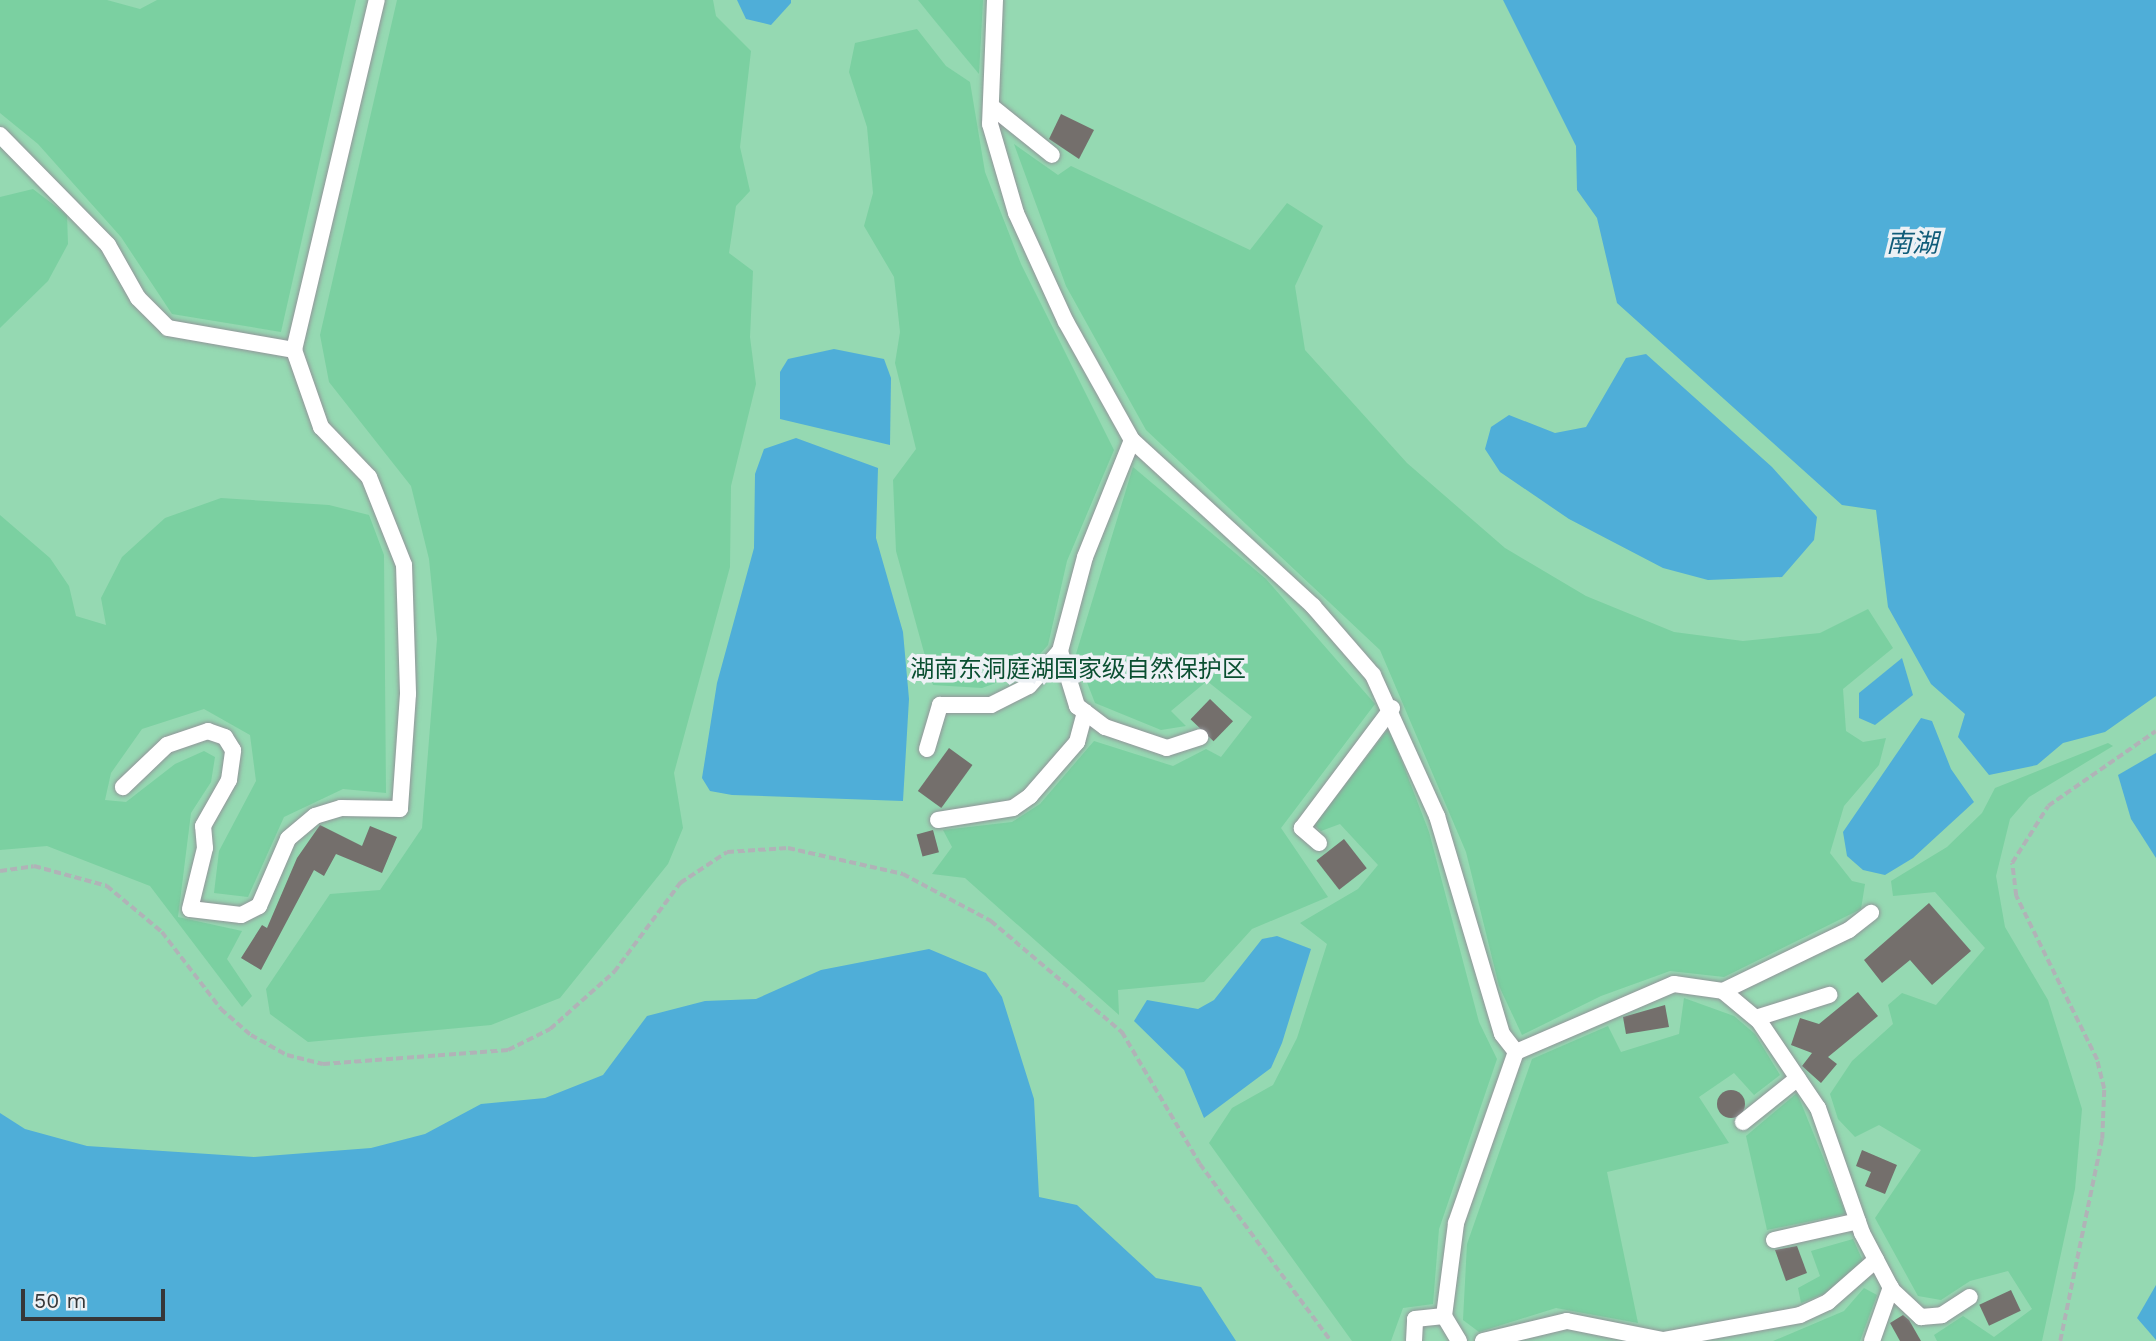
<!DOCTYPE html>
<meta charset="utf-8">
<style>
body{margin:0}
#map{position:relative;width:2156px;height:1341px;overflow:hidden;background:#edf1f5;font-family:"Work Sans","Noto Sans SC",sans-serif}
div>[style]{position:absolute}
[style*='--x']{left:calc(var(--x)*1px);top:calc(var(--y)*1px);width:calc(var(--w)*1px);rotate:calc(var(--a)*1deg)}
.green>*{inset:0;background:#95d9b2;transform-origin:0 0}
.forest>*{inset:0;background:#7bd0a1}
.water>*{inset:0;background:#4faed8}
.building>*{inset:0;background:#746f6c;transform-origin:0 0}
.round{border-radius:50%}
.path>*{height:3.5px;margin-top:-1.75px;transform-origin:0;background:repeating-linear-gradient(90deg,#b0b3b7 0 7px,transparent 0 10.5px)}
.roads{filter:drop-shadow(0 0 2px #929599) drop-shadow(0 0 2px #929599)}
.minor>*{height:16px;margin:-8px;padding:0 8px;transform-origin:8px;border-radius:8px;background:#fff}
span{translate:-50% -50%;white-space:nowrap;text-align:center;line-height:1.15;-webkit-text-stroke:7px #edf1f5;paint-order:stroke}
.park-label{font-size:24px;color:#0a4f31}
.water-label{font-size:26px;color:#105c79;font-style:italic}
.scale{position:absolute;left:21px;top:1289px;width:144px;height:32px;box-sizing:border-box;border:4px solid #363739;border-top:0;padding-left:9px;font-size:21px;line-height:24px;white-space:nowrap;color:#363739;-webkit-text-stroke:5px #edf1f5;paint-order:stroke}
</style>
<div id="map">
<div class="green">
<i style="left:0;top:0;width:2156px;height:1341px"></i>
</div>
<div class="forest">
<i style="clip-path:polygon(0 0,107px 0,140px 9px,157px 0,356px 0,281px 332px,172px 314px,121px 237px,38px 144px,0 113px)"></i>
<i style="clip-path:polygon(397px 0,713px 0,716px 16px,751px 51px,740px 147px,750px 191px,736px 206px,729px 253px,753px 271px,750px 337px,756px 384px,731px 486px,730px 567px,674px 773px,683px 828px,668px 864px,560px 998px,491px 1025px,308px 1042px,270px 1014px,266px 989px,330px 894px,380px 890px,422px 828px,437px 639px,429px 559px,411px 486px,329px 382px,320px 335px)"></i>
<i style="clip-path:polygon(918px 0,983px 0,979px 74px,935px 21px)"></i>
<i style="clip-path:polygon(917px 29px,946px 66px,970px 82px,985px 172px,1021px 264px,1114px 450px,1067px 561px,1048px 645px,1023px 673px,982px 688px,933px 685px,896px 551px,893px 480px,916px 449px,895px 363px,900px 332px,894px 277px,864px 226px,873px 193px,867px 127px,849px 72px,855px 43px)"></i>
<i style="clip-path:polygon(1014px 144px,1058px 175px,1071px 166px,1250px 250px,1287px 203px,1323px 226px,1295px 286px,1305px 350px,1407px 463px,1505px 548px,1586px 596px,1674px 632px,1743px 641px,1820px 633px,1868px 609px,1893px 648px,1843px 689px,1846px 731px,1863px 742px,1886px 738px,1879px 765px,1844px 806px,1830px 853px,1852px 881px,1865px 884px,1861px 909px,1724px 977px,1670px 971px,1601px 996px,1522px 1035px,1499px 986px,1466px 852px,1380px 650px,1146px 430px,1066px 286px)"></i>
<i style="clip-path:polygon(33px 189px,67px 215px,68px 244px,48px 281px,0 328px,0 197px)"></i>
<i style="clip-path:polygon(1133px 467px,1266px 579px,1375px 704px,1281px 828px,1328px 897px,1252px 929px,1204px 982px,1118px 990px,1119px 1015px,965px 878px,932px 874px,952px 847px,943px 830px,1012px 822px,1040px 804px,1094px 741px,1173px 766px,1206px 749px,1221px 757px,1252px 717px,1207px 681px,1171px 711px,1186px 726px,1161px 730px,1095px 703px,1076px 654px)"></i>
<i style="clip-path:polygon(221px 498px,329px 505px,369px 515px,384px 555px,386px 793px,343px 789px,284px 817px,248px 897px,214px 893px,219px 851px,256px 781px,250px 735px,204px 709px,142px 729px,111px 773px,105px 800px,126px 802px,175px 764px,204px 751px,215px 757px,211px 782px,191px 813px,178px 917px,242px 931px,227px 959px,252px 996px,242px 1007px,150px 886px,47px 846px,0 850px,0 515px,50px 558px,69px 586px,76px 616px,106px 625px,101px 598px,122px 557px,165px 518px)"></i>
<i style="clip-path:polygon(1389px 728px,1429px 832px,1479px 1022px,1497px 1059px,1439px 1229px,1433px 1304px,1403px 1308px,1391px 1341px,1352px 1341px,1209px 1143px,1232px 1108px,1273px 1085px,1297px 1038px,1327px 944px,1300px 923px,1358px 889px,1378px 865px,1340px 824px,1321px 831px,1314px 825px)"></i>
<i style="clip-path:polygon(2108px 743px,2113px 746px,2029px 797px,2010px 819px,1996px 876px,2005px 927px,2048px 1000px,2082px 1109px,2075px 1189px,2042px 1341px,1937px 1341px,1934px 1335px,1963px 1316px,1994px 1337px,2032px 1309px,2008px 1271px,1970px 1281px,1941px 1300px,1918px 1296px,1875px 1218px,1921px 1150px,1879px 1125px,1855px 1137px,1838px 1119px,1830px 1094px,1852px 1061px,1893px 1024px,1888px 1005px,1902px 993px,1936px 1005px,1985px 948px,1935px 892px,1893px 896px,1891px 881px,1947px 847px,1982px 813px,1995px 788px)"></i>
<i style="clip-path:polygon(1684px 998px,1734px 1016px,1755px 1034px,1780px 1075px,1754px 1095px,1734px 1073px,1699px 1097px,1729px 1143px,1607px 1172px,1638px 1323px,1556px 1308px,1479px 1332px,1463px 1320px,1467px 1244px,1532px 1059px,1608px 1026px,1621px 1052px,1679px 1034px)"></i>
<i style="clip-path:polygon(1797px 1093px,1846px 1214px,1767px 1230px,1746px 1136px)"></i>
<i style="clip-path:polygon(1853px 1239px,1863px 1261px,1826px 1293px,1801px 1303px,1798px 1288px,1820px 1276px,1811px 1251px)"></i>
<i style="clip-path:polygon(1864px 1288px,1877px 1295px,1860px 1341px,1773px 1341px,1844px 1311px)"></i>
</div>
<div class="water">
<i style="clip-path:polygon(737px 0,791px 0,791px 3px,771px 25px,746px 19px)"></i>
<i style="clip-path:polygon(1503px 0,2156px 0,2156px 696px,2105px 732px,2063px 743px,2037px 765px,1989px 775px,1958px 737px,1965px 714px,1931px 684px,1888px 607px,1876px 510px,1842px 505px,1617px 303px,1597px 218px,1577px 190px,1576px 146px)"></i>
<i style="clip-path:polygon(834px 349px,884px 359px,891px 378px,890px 445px,780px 419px,780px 372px,788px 359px)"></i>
<i style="clip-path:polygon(1646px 354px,1772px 467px,1817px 517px,1814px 540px,1782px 577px,1708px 580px,1663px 568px,1569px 519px,1500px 472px,1485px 449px,1491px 427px,1509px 415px,1555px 433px,1586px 427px,1626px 358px)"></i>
<i style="clip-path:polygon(796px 438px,878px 468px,876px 538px,903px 632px,909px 699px,903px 801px,732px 795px,710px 791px,702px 778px,717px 683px,754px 548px,755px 474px,764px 449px)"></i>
<i style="clip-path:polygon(1902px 658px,1913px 695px,1875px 725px,1859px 718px,1859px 693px)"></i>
<i style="clip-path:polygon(1921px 718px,1932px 721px,1951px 769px,1974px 802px,1913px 858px,1885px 875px,1863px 870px,1847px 856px,1843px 832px)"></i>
<i style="clip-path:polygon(2156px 753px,2156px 858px,2131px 819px,2118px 775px)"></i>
<i style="clip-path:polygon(1277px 936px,1311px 949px,1282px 1043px,1271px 1068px,1204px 1118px,1184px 1070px,1134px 1021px,1147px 1000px,1198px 1009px,1214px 1000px,1262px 939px)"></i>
<i style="clip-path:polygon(929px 949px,986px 973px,1002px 997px,1034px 1099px,1039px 1197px,1077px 1205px,1156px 1278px,1201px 1287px,1236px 1341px,0 1341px,0 1113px,25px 1129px,87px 1146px,254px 1157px,371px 1148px,425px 1134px,481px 1104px,545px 1098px,603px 1075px,647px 1016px,705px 1001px,756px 999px,821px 970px)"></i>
<i style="clip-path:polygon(2156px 1285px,2156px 1340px,2137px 1318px)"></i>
</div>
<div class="building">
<i style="clip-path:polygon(1061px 114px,1094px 130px,1079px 159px,1049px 139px)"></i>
<i style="left:1210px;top:699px;width:32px;height:28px;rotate:44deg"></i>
<i style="left:949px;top:748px;width:29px;height:53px;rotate:36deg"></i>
<i style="clip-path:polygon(320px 825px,362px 846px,370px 826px,397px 837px,382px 873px,336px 854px,324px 876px,314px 870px,261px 970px,241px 958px,262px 925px,267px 928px,297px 858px)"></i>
<i style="left:933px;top:830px;width:23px;height:17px;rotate:75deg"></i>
<i style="left:1344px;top:839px;width:37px;height:35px;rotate:52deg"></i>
<i style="clip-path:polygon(1929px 903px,1971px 951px,1932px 985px,1910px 960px,1882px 983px,1864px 960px)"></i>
<i style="clip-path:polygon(1858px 992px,1878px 1016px,1828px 1057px,1837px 1064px,1821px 1083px,1802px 1066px,1812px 1053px,1791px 1045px,1800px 1018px,1819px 1024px)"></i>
<i style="clip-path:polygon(1665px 1005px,1669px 1027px,1626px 1034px,1623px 1017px)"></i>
<i class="round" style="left:1717px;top:1090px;width:28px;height:28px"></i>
<i style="clip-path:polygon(1862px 1150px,1897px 1165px,1885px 1194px,1865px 1186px,1871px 1172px,1856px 1166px)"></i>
<i style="clip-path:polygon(1797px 1246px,1807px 1273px,1786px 1281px,1775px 1250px)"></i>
<i style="left:2011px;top:1290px;width:23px;height:35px;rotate:65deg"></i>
<i style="clip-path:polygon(1903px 1315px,1909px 1320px,1921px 1341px,1900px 1341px,1890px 1323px)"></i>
</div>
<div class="path">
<i style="--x:0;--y:871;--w:34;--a:-8"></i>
<i style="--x:34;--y:866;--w:76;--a:15.3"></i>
<i style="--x:107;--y:886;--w:72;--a:39.9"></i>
<i style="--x:162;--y:932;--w:97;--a:52.5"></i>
<i style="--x:221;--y:1009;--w:40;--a:41"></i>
<i style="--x:251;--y:1035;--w:41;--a:29.1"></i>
<i style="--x:287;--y:1055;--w:37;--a:14"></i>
<i style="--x:323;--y:1064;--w:186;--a:-4.3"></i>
<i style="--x:508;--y:1050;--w:47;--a:-26.6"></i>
<i style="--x:550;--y:1029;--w:86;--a:-41.7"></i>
<i style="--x:614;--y:972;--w:111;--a:-53.4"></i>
<i style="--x:680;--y:883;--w:56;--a:-33.4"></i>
<i style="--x:727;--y:852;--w:61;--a:-3.8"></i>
<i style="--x:788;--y:848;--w:118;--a:12.7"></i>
<i style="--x:903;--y:874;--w:100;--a:28.1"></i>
<i style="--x:991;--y:921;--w:172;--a:40.3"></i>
<i style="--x:1122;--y:1032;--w:153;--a:59.4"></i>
<i style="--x:1200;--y:1164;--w:220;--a:53.5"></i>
<i style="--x:2060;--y:1341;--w:206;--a:-78.3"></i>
<i style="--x:2102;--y:1139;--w:50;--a:-87.7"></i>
<i style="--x:2104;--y:1089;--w:30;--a:-104"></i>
<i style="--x:2097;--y:1060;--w:183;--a:-116.3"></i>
<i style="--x:2016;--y:896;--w:33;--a:-97"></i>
<i style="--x:2012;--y:863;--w:67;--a:-57.7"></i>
<i style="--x:2048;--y:806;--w:131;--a:-34.8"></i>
</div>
<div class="roads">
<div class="minor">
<i style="--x:995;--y:0;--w:124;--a:92.3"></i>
<i style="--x:990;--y:124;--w:93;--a:73.7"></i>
<i style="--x:1016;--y:213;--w:120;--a:65.4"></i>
<i style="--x:1066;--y:322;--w:135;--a:60.8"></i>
<i style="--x:1132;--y:440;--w:246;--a:42.5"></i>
<i style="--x:1313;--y:606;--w:91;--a:49"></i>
<i style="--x:1373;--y:675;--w:155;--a:65.6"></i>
<i style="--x:1437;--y:816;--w:227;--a:73.4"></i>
<i style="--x:1502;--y:1034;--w:23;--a:52"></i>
<i style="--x:1516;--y:1052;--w:172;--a:-23.3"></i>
<i style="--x:1674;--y:984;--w:49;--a:8.1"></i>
<i style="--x:1723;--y:991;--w:47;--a:39.8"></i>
<i style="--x:1759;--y:1021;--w:105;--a:55.9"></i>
<i style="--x:1818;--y:1108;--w:133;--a:70.6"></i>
<i style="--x:1862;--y:1233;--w:64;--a:62.2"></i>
<i style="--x:1892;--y:1290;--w:40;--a:43"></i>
<i style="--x:1921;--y:1317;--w:21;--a:-5"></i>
<i style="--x:1942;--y:1315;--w:33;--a:-33"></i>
<i style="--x:991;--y:106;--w:78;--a:38.8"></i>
<i style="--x:0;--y:135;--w:154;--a:45.5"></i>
<i style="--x:108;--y:245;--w:61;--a:60.5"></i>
<i style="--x:138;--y:298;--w:42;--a:45"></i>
<i style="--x:168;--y:328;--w:128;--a:9.9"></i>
<i style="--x:294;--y:350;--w:82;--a:70.7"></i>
<i style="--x:321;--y:427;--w:69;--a:46.2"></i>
<i style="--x:369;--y:477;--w:95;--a:68.3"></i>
<i style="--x:404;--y:565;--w:129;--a:88.2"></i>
<i style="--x:408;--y:694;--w:115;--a:94"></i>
<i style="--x:400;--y:809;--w:59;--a:-179"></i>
<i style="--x:341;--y:808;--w:27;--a:163"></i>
<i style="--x:315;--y:816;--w:35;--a:140"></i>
<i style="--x:288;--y:839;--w:73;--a:113.4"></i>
<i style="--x:259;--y:906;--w:20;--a:153"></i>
<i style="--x:241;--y:915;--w:51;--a:-173.3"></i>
<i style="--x:190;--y:909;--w:63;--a:-76.2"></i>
<i style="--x:205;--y:848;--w:22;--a:-95"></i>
<i style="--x:203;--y:826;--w:53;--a:-60.5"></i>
<i style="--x:229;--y:780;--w:30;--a:-82"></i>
<i style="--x:233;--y:750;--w:15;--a:-122"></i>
<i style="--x:225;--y:737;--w:18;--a:-161"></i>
<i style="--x:208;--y:731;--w:43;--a:161.1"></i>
<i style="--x:167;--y:745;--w:61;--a:136.3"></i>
<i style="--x:294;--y:350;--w:360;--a:-76.7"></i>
<i style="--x:1060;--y:651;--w:58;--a:72.8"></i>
<i style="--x:1077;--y:706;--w:35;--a:37"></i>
<i style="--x:1105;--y:727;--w:65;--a:18.7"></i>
<i style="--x:1167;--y:748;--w:35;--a:-18"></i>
<i style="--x:927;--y:749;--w:46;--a:-73.5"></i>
<i style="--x:940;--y:705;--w:51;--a:0"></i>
<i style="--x:991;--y:705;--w:42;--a:-26.6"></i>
<i style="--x:1029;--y:686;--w:47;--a:-48.5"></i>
<i style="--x:1060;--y:651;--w:97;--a:-75.1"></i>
<i style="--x:1085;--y:557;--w:126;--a:-68.1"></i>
<i style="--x:938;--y:820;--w:76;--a:-9.1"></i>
<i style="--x:1013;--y:808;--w:21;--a:-35"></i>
<i style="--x:1030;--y:796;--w:72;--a:-49"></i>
<i style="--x:1077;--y:742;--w:31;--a:-75"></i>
<i style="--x:1319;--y:843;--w:23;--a:-139"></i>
<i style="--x:1302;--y:828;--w:150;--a:-53.1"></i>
<i style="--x:1723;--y:991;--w:140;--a:-25.8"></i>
<i style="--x:1849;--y:930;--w:28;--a:-38"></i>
<i style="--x:1756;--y:1018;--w:77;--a:-17.5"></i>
<i style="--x:1743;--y:1122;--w:70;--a:-38.7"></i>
<i style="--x:1774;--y:1240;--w:86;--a:-12.7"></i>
<i style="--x:1444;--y:1316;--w:29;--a:59"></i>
<i style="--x:1414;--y:1341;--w:22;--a:-87"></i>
<i style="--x:1415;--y:1319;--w:29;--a:-6"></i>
<i style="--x:1444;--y:1316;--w:94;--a:-82.6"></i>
<i style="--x:1456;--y:1223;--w:181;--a:-70.7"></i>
<i style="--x:1483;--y:1341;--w:86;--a:-13.4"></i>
<i style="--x:1567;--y:1321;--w:98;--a:11.2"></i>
<i style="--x:1663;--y:1340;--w:139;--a:-10.3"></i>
<i style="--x:1800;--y:1315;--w:31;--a:-25"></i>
<i style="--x:1828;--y:1302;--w:64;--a:-41.2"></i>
<i style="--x:1872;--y:1341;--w:57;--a:-70.6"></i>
</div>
</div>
<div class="park-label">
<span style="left:1078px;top:670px">湖南东洞庭湖国家级自然保护区</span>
</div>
<div class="water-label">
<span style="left:1912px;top:244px">南湖</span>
</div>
<div class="scale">50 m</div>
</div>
